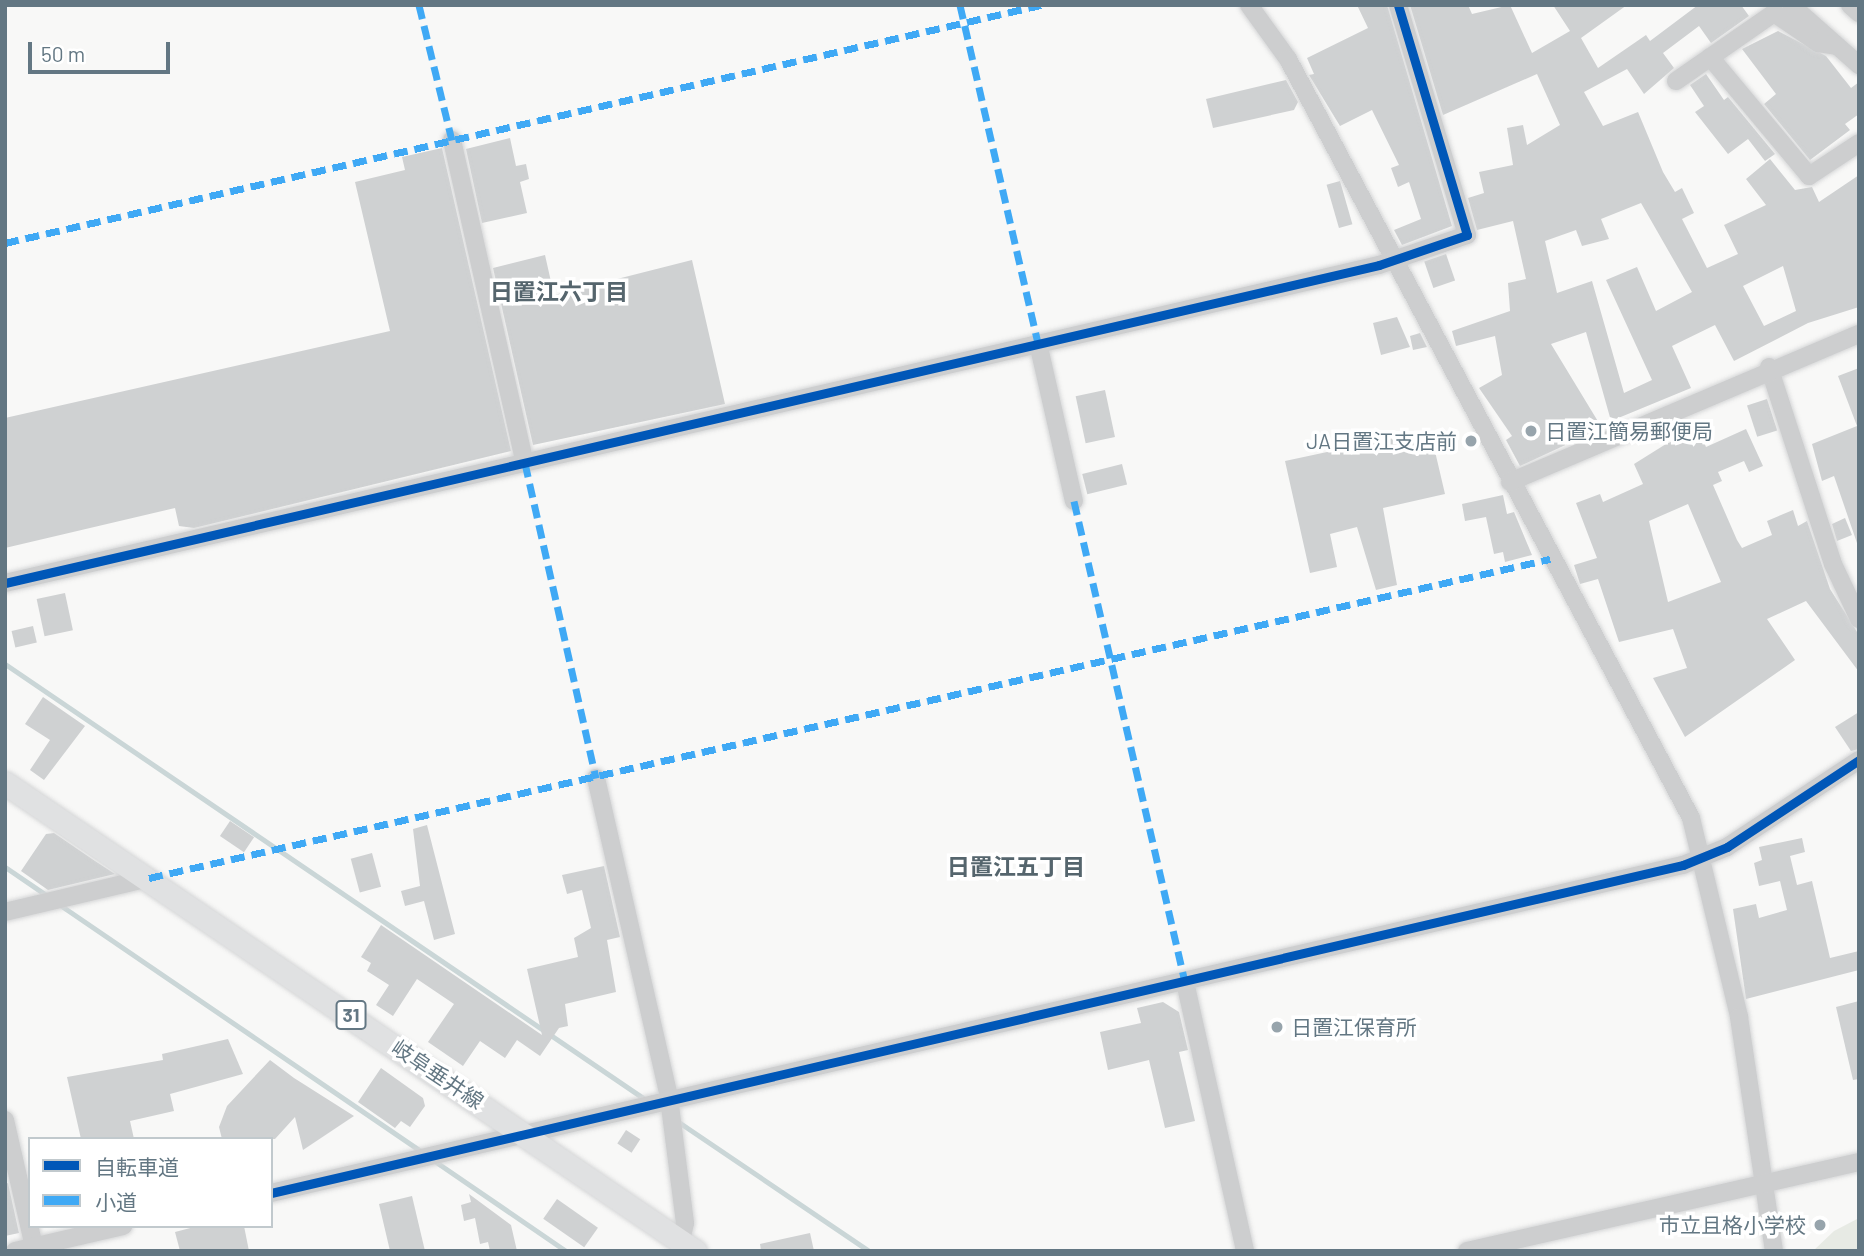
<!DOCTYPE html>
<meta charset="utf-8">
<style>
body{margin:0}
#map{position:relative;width:1864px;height:1256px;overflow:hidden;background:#f8f8f7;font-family:Barlow,"Noto Sans JP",sans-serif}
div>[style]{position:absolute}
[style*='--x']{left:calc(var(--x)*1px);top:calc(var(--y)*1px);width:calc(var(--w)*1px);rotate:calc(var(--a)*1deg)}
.green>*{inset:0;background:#e7eae4}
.stream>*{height:5px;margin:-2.5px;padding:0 2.5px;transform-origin:2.5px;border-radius:2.5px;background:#cad6d7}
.building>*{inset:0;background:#cfd1d2;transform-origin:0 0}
.roads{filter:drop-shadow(0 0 2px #d5d6d7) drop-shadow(0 0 2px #d5d6d7)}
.minor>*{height:18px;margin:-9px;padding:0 9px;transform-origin:9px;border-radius:9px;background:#cdcecf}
.major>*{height:23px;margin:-11.5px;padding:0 11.5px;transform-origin:11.5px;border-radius:11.5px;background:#e0e1e2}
.quiet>*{height:7px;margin-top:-3.5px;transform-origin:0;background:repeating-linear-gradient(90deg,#3fa9f5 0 14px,transparent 0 21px)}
.cycleway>*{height:9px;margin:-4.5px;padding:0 4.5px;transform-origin:4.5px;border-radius:4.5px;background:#0057b8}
.dots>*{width:19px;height:19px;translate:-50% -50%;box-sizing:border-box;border:4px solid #fff;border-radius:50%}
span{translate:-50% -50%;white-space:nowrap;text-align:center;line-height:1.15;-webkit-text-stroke:7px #fff;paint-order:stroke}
.shield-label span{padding:2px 5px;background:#fff;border:2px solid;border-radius:5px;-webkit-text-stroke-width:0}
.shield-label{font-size:19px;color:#637783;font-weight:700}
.poi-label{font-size:21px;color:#637783}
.left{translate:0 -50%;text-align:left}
.right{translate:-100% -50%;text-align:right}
.street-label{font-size:21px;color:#637783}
.neighbourhood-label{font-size:23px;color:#55656d;font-weight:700}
.frame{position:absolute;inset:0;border:7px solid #637783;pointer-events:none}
.legend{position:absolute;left:28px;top:1137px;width:245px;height:91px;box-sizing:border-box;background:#fff;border:2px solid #c1c9cd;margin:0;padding:9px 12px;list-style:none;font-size:21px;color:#637783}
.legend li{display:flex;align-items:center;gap:14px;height:35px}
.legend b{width:35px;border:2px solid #c1c9cd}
.scale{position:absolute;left:28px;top:42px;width:142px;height:32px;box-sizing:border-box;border:4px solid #637783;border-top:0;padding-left:9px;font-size:21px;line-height:24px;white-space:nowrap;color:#637783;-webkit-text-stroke:5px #fff;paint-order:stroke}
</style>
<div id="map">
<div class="green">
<i style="clip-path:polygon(1859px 1218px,1859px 1251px,1813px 1251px,1834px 1231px)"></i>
</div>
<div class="stream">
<i style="--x:5;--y:664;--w:775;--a:34.22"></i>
<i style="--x:5;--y:867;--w:53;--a:34.3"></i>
<i style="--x:60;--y:905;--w:438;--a:34.3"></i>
<i style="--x:677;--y:1121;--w:232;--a:34.1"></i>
<i style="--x:433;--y:1160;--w:161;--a:34.4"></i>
</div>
<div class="building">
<i style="clip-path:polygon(1357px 5px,1387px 5px,1452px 226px,1402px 245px,1394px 230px,1421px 219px,1409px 182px,1398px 187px,1391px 168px,1399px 165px,1372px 110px,1340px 126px,1309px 75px,1314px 74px,1307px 58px,1368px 28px)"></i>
<i style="clip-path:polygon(evenodd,1410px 5px,1468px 5px,1472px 14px,1510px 5px,1532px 53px,1570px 31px,1553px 5px,1627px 5px,1581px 38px,1598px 68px,1646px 35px,1650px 41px,1698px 5px,1741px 5px,1749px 16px,1711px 43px,1699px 26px,1663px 53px,1674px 68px,1644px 94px,1627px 69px,1584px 92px,1603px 126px,1638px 112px,1663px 172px,1675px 192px,1682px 188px,1694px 213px,1682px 219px,1707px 268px,1738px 254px,1724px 225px,1766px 205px,1746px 179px,1770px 159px,1795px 190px,1812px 187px,1819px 202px,1859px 175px,1859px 307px,1808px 323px,1734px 361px,1715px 325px,1672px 346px,1691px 388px,1611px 421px,1586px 332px,1551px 344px,1602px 428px,1520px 466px,1506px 440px,1512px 436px,1479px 388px,1502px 375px,1495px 336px,1456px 346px,1452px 331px,1510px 311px,1508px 283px,1526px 279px,1513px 221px,1477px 230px,1468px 198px,1484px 193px,1479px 172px,1513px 165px,1507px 128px,1523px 125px,1527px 145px,1560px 125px,1537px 74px,1443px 115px,1410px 5px,1641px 203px,1692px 292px,1656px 311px,1637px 267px,1606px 280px,1652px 380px,1624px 393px,1592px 281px,1557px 293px,1545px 241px,1576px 230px,1582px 246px,1609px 239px,1601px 219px,1641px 203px,1410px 5px,1783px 266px,1796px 311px,1764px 326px,1743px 286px,1783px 266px)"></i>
<i style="clip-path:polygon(1778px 31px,1826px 56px,1851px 88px,1859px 82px,1859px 114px,1845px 124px,1850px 130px,1810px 160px,1764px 104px,1776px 94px,1742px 49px)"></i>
<i style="clip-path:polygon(1706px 74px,1724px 100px,1728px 97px,1775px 154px,1765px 161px,1748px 139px,1728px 154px,1695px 112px,1704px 106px,1690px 85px)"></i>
<i style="clip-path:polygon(1286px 80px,1298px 102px,1294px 110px,1213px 128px,1206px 99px)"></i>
<i style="clip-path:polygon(510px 138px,516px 166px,526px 164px,529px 179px,520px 182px,527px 213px,482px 223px,466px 149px)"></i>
<i style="clip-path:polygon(442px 148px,511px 451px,194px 528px,179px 526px,175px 508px,5px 548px,5px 418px,390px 331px,355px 182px,405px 170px,402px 157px)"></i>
<i style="left:1340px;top:181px;width:45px;height:14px;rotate:74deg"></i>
<i style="left:1446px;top:254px;width:28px;height:23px;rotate:71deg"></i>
<i style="clip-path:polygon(545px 255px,554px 295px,692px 260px,725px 404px,533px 445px,493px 268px)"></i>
<i style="clip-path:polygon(1397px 317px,1410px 347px,1381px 355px,1373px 323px)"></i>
<i style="clip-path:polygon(1420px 333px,1427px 347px,1413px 350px,1410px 336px)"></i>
<i style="clip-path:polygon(1859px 368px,1859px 546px,1858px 546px,1834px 476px,1822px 481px,1812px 444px,1857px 426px,1838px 376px)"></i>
<i style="left:1105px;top:390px;width:48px;height:30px;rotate:78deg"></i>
<i style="left:1767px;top:399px;width:33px;height:21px;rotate:72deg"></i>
<i style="clip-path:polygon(evenodd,1746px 429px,1763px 466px,1749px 472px,1744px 461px,1718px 472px,1722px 481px,1713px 485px,1737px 540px,1742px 548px,1772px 535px,1767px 521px,1793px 510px,1798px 526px,1807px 521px,1830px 589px,1859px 635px,1859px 672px,1806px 601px,1767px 619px,1795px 660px,1685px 737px,1653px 678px,1687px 668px,1673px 629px,1619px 642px,1598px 579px,1580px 584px,1574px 565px,1597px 558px,1576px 503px,1600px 494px,1603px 502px,1643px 484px,1634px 464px,1666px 444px,1699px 430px,1706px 447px,1746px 429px,1688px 504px,1721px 582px,1668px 602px,1649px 521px,1688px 504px)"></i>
<i style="clip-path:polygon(1430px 430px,1445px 494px,1383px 508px,1397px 585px,1376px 590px,1357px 527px,1330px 534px,1337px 567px,1310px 573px,1285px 461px)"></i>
<i style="left:1122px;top:464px;width:21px;height:41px;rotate:76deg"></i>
<i style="clip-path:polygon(1503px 495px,1507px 514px,1514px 512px,1532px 555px,1505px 562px,1503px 552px,1494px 554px,1486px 517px,1465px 521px,1462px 504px)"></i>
<i style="clip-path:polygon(1845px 518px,1852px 535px,1837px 541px,1832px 524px)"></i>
<i style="left:65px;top:593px;width:38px;height:29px;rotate:78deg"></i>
<i style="left:33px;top:626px;width:17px;height:22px;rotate:77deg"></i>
<i style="clip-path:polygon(43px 697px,85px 726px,44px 780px,30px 770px,50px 740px,25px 724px)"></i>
<i style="clip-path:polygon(1859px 712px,1859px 749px,1851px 751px,1835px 727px)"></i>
<i style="left:230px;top:821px;width:29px;height:18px;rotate:34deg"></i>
<i style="clip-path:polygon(427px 825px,455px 934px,434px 940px,424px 901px,405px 906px,401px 891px,420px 886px,413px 829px)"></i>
<i style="clip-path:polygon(54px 833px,95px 861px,115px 874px,48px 890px,21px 871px,46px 834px)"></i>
<i style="clip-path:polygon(1802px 838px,1805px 852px,1790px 856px,1797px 885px,1812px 881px,1830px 958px,1859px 951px,1859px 970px,1746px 999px,1733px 909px,1756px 904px,1759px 918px,1787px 910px,1780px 881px,1759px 886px,1754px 863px,1762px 860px,1759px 847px)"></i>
<i style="left:372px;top:853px;width:35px;height:22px;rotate:75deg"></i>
<i style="clip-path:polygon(604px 866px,620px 937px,607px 940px,616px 992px,565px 1004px,568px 1026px,559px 1028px,540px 1056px,517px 1040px,505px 1058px,480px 1041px,463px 1066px,428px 1042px,454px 1004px,417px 979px,393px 1016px,376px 1005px,389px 985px,367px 971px,371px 963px,361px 957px,381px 925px,542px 1035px,527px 969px,578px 957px,574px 938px,591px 928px,582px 890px,567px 894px,562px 875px)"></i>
<i style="clip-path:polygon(1859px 1001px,1859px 1079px,1853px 1080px,1836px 1007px)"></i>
<i style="clip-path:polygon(1163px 1002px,1179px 1012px,1188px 1050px,1179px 1052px,1195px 1121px,1165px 1128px,1149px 1060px,1108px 1070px,1100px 1032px,1141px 1023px,1137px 1008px)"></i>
<i style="clip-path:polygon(228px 1039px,243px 1074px,170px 1094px,174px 1111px,130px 1121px,134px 1139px,81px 1139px,67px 1077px,163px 1060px,162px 1054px)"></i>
<i style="clip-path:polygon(270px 1060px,294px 1078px,354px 1116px,303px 1150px,295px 1117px,275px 1139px,222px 1139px,219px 1127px,227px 1106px)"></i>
<i style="clip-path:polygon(381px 1068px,423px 1098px,425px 1106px,410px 1127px,401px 1121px,395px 1128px,358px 1102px)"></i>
<i style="left:626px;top:1130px;width:17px;height:16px;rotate:33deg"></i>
<i style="clip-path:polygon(8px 1183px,19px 1233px,5px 1236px,5px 1184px)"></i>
<i style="clip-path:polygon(469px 1194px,511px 1225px,517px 1251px,490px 1251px,488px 1242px,480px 1244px,475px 1218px,464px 1221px,461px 1205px,471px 1202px)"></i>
<i style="clip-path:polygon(412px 1196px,425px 1251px,390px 1251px,379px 1204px)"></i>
<i style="left:557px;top:1199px;width:50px;height:24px;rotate:35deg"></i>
<i style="clip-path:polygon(198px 1226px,244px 1226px,249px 1251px,180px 1251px,175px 1232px)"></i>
<i style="clip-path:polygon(810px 1233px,814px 1251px,761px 1251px,760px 1244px)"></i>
</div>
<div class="roads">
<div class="minor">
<i style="--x:1249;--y:5;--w:67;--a:54.2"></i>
<i style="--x:1288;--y:59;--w:859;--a:62.03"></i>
<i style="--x:1691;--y:818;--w:205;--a:76.4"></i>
<i style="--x:1739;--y:1017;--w:237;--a:81.5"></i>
<i style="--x:1791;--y:5;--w:91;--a:41.4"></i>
<i style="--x:1850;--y:5;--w:12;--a:42"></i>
<i style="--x:1710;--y:57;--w:155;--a:50.2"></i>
<i style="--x:1809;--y:176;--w:60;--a:-33.4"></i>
<i style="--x:1676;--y:81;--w:119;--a:-34.8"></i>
<i style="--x:1774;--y:13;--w:53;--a:34.3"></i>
<i style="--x:1818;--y:43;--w:19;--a:9"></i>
<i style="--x:452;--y:140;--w:331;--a:77.3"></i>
<i style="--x:1038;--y:343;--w:162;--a:77.2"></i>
<i style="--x:1769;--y:367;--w:207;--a:72"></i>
<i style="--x:1833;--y:564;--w:61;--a:64.7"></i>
<i style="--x:1510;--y:482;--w:379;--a:-23"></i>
<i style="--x:5;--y:583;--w:1410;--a:-13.03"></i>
<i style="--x:1379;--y:265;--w:93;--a:-18.8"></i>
<i style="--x:1467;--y:235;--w:240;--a:-106.7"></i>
<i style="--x:596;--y:778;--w:328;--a:77.1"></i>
<i style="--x:669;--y:1098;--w:126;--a:82.7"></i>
<i style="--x:685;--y:1223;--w:18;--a:103"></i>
<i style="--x:5;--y:912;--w:148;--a:-13.3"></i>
<i style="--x:1185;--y:982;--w:276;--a:77.4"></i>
<i style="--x:5;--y:1120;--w:134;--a:77.1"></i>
<i style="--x:271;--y:1193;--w:1450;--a:-13.08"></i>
<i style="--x:1683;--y:865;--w:48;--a:-22.2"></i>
<i style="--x:1727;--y:847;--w:158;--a:-33.4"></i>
<i style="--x:15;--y:1251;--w:111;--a:-13"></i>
<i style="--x:1467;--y:1251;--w:402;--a:-12.8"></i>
</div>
<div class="major">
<i style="--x:5;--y:783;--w:834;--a:34.15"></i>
</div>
</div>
<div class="quiet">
<i style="--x:419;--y:5;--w:139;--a:76.3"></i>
<i style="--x:960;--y:5;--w:347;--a:77"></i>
<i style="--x:5;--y:243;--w:1063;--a:-12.94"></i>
<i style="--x:525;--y:463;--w:323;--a:77.3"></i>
<i style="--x:1074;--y:501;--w:494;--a:77"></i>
<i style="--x:149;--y:878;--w:1437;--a:-12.83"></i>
</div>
<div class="cycleway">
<i style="--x:5;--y:583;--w:1410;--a:-13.03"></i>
<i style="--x:1379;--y:265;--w:93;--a:-18.8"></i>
<i style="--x:1467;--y:235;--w:240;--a:-106.7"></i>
<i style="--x:271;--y:1193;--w:1450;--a:-13.08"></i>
<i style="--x:1683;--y:865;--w:48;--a:-22.2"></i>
<i style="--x:1727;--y:847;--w:158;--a:-33.4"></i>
</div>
<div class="dots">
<i style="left:1531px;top:431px;background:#97a4ac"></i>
<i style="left:1471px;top:441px;background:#97a4ac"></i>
<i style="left:1277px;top:1027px;background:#97a4ac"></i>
<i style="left:1820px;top:1225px;background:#97a4ac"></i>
</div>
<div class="shield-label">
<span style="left:351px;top:1015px">31</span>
</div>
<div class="poi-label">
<span class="left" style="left:1545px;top:431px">日置江簡易郵便局</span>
<span class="right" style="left:1457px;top:441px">JA日置江支店前</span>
<span class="left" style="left:1291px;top:1027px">日置江保育所</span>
<span class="right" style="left:1806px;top:1225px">市立且格小学校</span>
</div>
<div class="street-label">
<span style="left:438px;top:1074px;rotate:34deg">岐阜垂井線</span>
</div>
<div class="neighbourhood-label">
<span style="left:559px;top:291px">日置江六丁目</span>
<span style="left:1016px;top:866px">日置江五丁目</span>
</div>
<div class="frame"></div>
<ul class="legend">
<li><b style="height:9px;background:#0057b8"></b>自転車道</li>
<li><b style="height:9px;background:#3fa9f5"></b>小道</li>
</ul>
<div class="scale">50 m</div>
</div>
